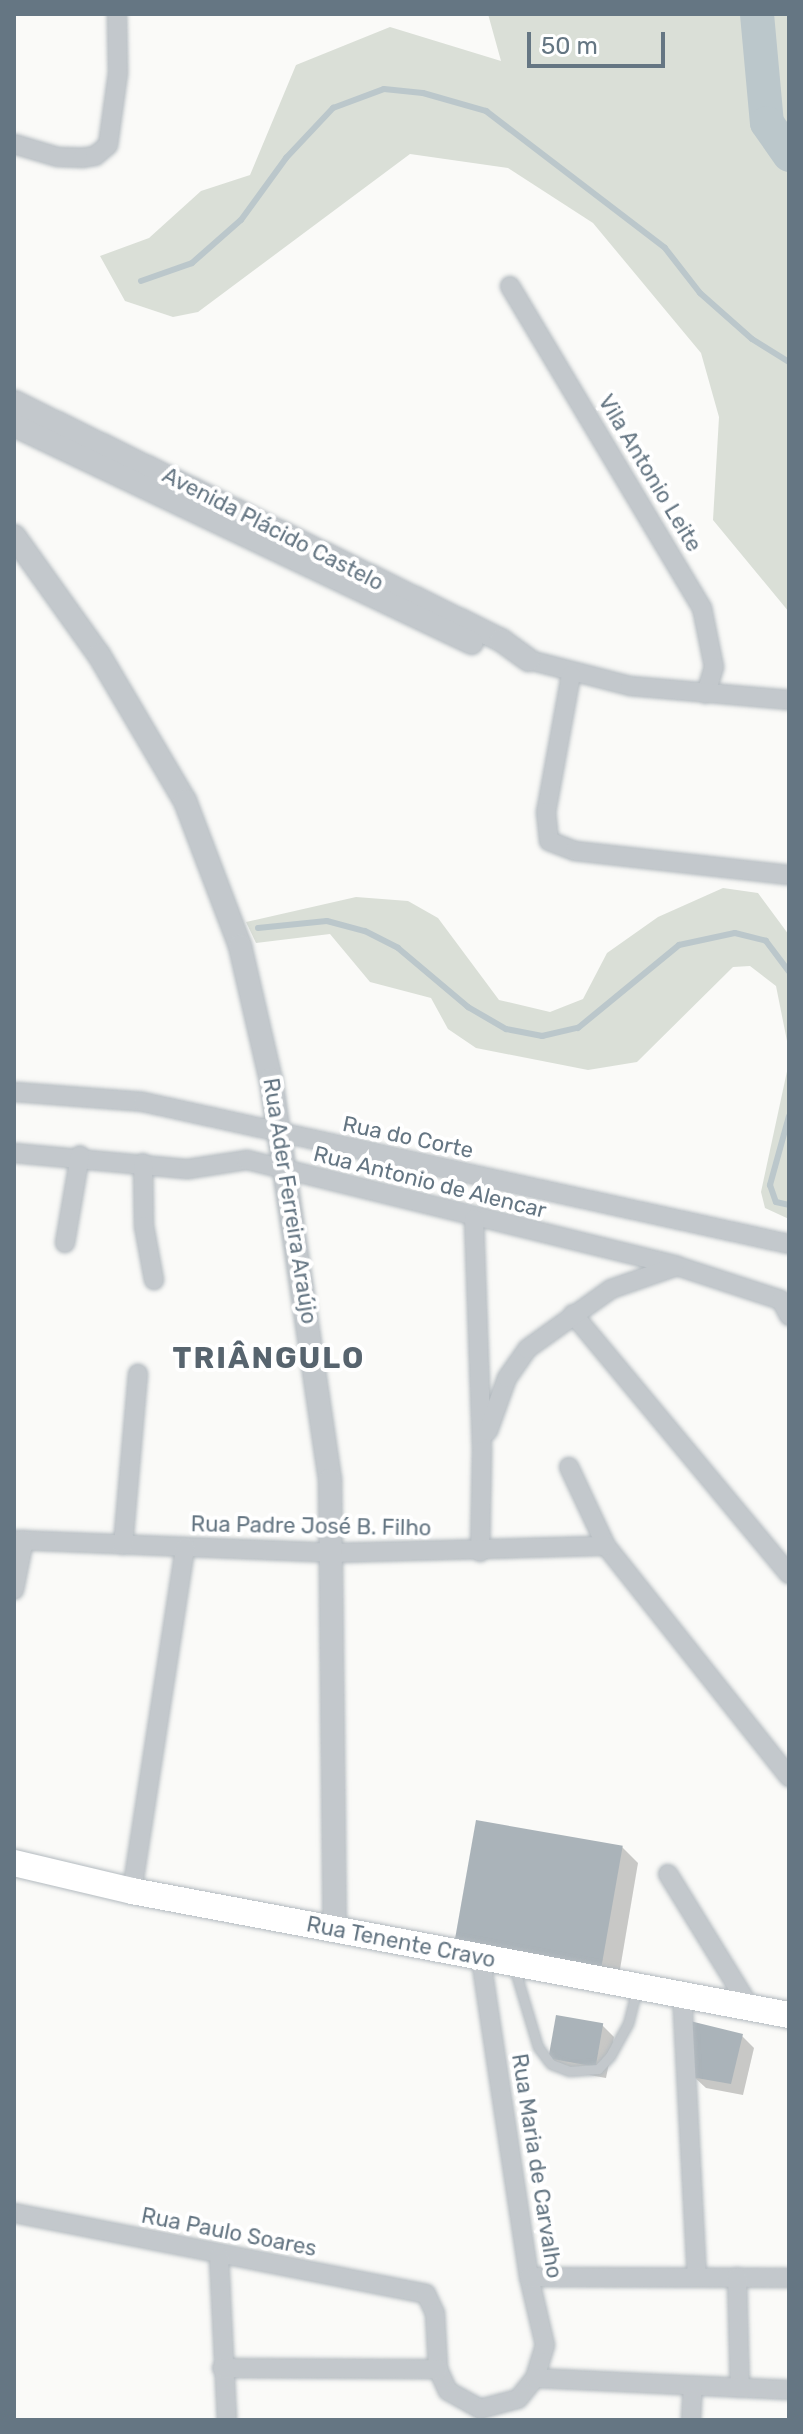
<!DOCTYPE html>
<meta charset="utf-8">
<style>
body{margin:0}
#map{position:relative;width:803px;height:2434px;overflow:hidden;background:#fafaf8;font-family:Rubik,sans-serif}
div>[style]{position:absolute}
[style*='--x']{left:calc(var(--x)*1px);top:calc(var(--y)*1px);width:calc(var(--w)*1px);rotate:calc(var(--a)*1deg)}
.green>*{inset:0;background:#dadfd7}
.shadow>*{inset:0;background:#0003}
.stream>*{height:6px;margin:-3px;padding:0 3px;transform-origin:3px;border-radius:3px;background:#bbc7cb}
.river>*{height:34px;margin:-17px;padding:0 17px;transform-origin:17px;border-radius:17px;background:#bbc7cb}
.building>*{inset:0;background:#aab3b9;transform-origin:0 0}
.roads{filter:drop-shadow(0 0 2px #b3babf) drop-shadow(0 0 2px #b3babf)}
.service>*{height:9px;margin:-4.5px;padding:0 4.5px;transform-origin:4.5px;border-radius:4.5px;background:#c3c8cc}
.minor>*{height:18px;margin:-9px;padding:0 9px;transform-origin:9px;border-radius:9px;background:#c3c8cc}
.tertiary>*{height:22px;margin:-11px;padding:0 11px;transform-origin:11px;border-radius:11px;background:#c3c8cc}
.secondary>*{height:26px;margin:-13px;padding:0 13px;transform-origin:13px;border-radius:13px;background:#fff}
span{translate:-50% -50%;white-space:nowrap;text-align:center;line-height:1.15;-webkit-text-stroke:8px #fff;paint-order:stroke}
.street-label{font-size:22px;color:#657683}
.district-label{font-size:30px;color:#57646e;font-weight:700;letter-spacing:2px}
.frame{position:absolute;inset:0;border:16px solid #657683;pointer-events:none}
.scale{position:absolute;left:527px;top:32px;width:138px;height:36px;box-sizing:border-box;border:4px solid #657683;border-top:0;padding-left:10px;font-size:24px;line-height:28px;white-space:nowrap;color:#657683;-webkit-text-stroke:6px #fff;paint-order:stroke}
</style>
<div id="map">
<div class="green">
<i style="clip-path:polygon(488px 14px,789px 14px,789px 612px,713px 520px,719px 417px,701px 353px,593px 223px,508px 168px,410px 154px,198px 312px,173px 317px,125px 301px,100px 256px,149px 238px,201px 191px,250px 175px,296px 65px,390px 27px,501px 61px)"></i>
<i style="clip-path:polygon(723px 888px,758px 893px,789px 935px,789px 1051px,776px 986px,750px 966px,733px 967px,637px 1062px,588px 1070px,476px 1048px,448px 1029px,431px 998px,370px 982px,330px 934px,256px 943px,246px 922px,356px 897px,408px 901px,438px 918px,499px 1000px,550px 1012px,583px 999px,607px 953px,658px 917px)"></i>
<i style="clip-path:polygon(789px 1062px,789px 1219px,765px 1208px,761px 1192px)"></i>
</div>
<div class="shadow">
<i style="clip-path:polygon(622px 1847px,638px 1863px,618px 1981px,473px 1957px)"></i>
<i style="clip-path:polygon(602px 2025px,614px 2037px,606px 2078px,562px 2070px,550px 2058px)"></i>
<i style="clip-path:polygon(742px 2036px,754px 2048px,743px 2095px,706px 2088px,693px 2076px)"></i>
</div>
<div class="stream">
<i style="--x:141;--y:281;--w:54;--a:-19.4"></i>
<i style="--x:192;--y:263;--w:65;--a:-41.3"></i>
<i style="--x:241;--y:220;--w:77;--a:-54"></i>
<i style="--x:286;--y:158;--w:69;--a:-46.8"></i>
<i style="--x:333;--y:108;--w:54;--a:-20.4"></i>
<i style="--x:384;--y:89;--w:39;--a:6"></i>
<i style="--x:423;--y:93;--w:66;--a:15.9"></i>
<i style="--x:486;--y:111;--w:225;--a:37.4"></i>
<i style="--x:665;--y:248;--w:57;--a:52.1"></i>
<i style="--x:700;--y:293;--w:69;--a:41.5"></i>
<i style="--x:752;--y:339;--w:44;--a:31.9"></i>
<i style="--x:258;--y:928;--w:69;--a:-5.8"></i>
<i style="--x:327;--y:921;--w:39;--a:15"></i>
<i style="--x:365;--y:931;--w:37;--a:27"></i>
<i style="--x:398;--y:948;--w:92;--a:40.1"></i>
<i style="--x:468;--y:1007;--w:44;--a:30.1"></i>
<i style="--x:506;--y:1029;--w:37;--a:11"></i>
<i style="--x:542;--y:1036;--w:37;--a:-13"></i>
<i style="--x:578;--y:1028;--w:131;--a:-39.4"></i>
<i style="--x:679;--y:945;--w:57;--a:-12.1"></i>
<i style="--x:735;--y:933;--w:32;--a:14"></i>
<i style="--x:766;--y:941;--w:38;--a:53"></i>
<i style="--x:789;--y:1116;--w:72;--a:105.4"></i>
<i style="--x:770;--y:1185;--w:18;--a:71"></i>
<i style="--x:776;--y:1202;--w:13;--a:13"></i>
</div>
<div class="river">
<i style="--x:757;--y:14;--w:109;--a:84.8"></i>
<i style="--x:767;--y:123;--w:39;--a:55"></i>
</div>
<div class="building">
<i style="left:476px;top:1820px;width:149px;height:124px;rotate:10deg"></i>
<i style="left:556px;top:2015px;width:48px;height:44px;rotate:10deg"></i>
<i style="clip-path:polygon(690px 2021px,743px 2034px,731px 2084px,691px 2077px)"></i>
</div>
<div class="roads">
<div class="service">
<i style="--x:514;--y:1967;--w:84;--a:73.3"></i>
<i style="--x:538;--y:2047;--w:21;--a:53"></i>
<i style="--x:551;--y:2064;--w:19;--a:21"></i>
<i style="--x:569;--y:2071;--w:29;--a:-4"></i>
<i style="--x:598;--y:2069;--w:18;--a:-47"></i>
<i style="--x:610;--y:2056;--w:37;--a:-61"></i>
<i style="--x:628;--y:2024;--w:37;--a:-76"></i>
</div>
<div class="minor">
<i style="--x:14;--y:144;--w:46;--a:16.5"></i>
<i style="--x:58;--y:157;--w:24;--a:2"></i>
<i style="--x:82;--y:158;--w:13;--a:-9"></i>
<i style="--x:95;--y:156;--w:17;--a:-40"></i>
<i style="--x:108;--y:145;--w:73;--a:-82.1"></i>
<i style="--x:118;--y:73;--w:59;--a:-91"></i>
<i style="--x:510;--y:286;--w:375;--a:59.2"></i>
<i style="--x:702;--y:608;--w:60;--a:78.5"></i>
<i style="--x:714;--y:667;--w:28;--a:107"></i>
<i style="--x:529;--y:660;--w:104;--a:14.4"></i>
<i style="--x:630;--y:686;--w:160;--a:5"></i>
<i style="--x:571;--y:675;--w:139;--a:100.3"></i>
<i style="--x:546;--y:812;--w:29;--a:84"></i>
<i style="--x:549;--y:841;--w:28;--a:21"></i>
<i style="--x:575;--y:851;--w:215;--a:6.4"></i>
<i style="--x:14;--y:1092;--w:129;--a:4.4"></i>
<i style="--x:143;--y:1102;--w:661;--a:12.4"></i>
<i style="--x:14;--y:1153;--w:175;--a:5.3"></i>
<i style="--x:188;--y:1169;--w:60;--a:-8.7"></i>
<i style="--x:247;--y:1160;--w:443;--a:13.8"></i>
<i style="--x:677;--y:1266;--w:109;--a:18.1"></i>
<i style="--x:781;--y:1300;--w:18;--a:63"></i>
<i style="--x:143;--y:1163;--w:63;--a:89.1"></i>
<i style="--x:144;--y:1226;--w:55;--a:79.5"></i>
<i style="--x:474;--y:1219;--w:232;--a:88"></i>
<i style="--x:482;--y:1451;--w:101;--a:91.1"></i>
<i style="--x:65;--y:1243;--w:89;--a:-80.3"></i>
<i style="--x:573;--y:1314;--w:338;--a:50.3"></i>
<i style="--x:488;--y:1431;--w:56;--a:-70.3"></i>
<i style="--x:507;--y:1378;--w:35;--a:-55"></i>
<i style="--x:527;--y:1349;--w:103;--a:-35.5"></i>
<i style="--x:611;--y:1289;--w:67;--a:-19.2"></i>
<i style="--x:569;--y:1467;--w:87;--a:64.9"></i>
<i style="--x:606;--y:1546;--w:295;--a:51.6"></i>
<i style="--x:14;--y:1540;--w:318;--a:2.3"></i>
<i style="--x:332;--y:1553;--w:274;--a:-1.5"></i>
<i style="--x:123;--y:1545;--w:172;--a:-85"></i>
<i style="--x:14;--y:1590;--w:51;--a:-78.7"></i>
<i style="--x:668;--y:1874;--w:153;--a:58.4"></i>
<i style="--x:132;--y:1891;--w:348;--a:-81.2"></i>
<i style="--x:682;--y:1993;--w:284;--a:87"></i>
<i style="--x:14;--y:2213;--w:420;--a:11.1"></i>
<i style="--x:426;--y:2294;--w:21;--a:65"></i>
<i style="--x:435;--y:2313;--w:56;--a:86.9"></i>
<i style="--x:438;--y:2369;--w:24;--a:66"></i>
<i style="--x:448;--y:2391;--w:37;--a:29"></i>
<i style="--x:480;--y:2409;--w:39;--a:-15"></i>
<i style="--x:518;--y:2399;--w:27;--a:-51"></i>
<i style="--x:535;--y:2378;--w:34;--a:-73"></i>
<i style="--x:545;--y:2345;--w:70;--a:-103.2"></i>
<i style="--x:529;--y:2277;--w:323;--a:-98.6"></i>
<i style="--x:219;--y:2257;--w:163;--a:87.2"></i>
<i style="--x:529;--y:2277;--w:260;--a:0.2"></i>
<i style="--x:737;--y:2277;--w:111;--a:88.5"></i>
<i style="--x:222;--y:2368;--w:216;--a:0.3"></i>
<i style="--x:535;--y:2378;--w:254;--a:2.7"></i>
<i style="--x:691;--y:2420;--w:33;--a:-87"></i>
</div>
<div class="tertiary">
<i style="--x:14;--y:402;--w:542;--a:26.05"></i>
<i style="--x:501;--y:640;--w:34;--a:36"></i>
<i style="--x:14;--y:425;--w:507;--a:25.45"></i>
<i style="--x:14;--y:536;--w:146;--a:54.5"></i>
<i style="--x:99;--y:655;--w:169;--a:59.5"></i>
<i style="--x:185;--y:801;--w:155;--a:69.2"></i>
<i style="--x:240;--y:946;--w:138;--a:77"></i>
<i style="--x:271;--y:1080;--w:404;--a:81.6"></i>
<i style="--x:330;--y:1480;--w:448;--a:89.4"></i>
</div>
<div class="secondary">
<i style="--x:14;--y:1863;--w:121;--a:13.3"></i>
<i style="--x:132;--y:1891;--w:669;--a:10.69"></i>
</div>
</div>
<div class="street-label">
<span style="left:650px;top:473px;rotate:59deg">Vila Antonio Leite</span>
<span style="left:273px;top:529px;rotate:27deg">Avenida Plácido Castelo</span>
<span style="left:408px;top:1137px;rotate:12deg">Rua do Corte</span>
<span style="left:430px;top:1182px;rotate:14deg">Rua Antonio de Alencar</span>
<span style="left:290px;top:1201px;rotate:81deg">Rua Ader Ferreira Araújo</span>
<span style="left:311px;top:1526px;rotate:1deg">Rua Padre José B. Filho</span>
<span style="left:401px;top:1942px;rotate:11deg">Rua Tenente Cravo</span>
<span style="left:537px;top:2166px;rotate:81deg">Rua Maria de Carvalho</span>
<span style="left:229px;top:2232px;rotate:11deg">Rua Paulo Soares</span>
</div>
<div class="district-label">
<span style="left:269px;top:1358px">TRIÂNGULO</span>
</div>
<div class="frame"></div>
<div class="scale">50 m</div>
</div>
